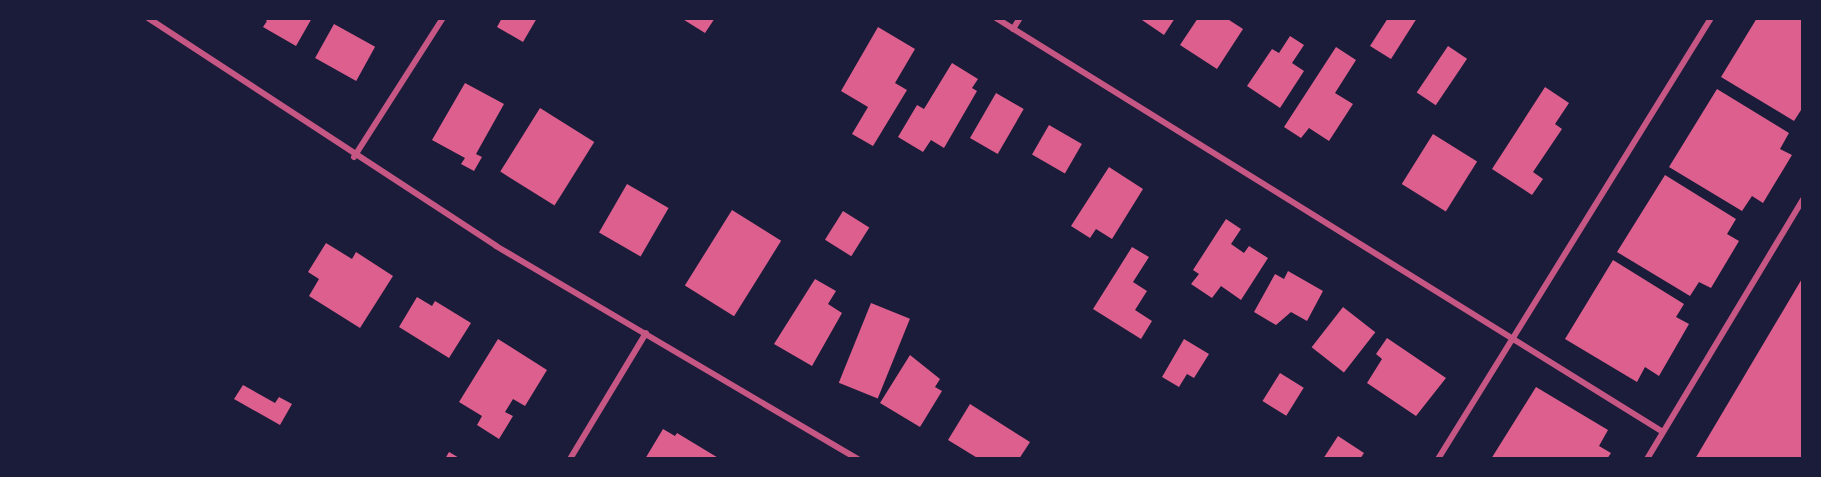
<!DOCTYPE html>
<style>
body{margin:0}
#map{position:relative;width:1821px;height:477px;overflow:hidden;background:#1b1b3a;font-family:Montserrat,sans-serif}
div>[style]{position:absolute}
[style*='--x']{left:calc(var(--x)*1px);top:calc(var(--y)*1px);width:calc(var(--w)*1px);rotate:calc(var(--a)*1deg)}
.building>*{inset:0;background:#dd5f8e;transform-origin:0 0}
.minor>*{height:6px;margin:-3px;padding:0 3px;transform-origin:3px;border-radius:3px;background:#c65784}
span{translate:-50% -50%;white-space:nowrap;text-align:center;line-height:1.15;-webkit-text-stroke:6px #1b1b3a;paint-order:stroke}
.frame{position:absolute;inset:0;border:20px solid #1b1b3a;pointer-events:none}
</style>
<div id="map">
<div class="building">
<i style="clip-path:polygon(263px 18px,312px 18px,296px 46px,263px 27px,267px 21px)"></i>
<i style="clip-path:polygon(502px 18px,537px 18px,523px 42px,497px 27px)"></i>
<i style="clip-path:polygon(681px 18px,715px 18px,705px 33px)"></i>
<i style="clip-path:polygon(1139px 18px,1175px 18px,1164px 35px)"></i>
<i style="clip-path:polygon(1198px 18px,1226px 18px,1243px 29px,1217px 69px,1180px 45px)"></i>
<i style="clip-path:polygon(1388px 18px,1417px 18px,1391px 59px,1370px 46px)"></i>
<i style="clip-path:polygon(1757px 18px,1803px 20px,1803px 107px,1794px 121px,1721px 77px)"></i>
<i style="left:334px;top:24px;width:47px;height:39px;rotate:29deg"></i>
<i style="clip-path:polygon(878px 27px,915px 49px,895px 83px,907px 90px,873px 146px,852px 134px,868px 107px,841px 91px)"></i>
<i style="clip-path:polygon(1290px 36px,1304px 45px,1292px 63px,1304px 71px,1280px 108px,1247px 86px,1272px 49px,1279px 53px)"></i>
<i style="left:1448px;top:46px;width:23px;height:56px;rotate:34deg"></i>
<i style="clip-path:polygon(1336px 47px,1356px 60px,1335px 93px,1353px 104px,1329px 141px,1309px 128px,1301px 138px,1284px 127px)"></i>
<i style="clip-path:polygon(952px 63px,978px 79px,972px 88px,977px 91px,944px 148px,931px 140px,923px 152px,898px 137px,917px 105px,924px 109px)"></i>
<i style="clip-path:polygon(465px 83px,504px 104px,476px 154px,482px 157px,474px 171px,461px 164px,465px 158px,432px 140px)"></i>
<i style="clip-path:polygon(1545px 87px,1569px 103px,1555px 124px,1562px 129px,1533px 172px,1543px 179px,1532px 195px,1492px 169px)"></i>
<i style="clip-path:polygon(1717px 89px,1789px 133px,1780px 149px,1792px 155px,1763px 203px,1752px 196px,1742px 211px,1669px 167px)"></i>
<i style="left:996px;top:93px;width:32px;height:52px;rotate:30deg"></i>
<i style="left:540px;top:108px;width:64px;height:75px;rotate:32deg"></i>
<i style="left:1049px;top:125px;width:38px;height:34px;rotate:30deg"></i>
<i style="left:1433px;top:134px;width:52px;height:59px;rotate:32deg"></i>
<i style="clip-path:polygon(1109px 167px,1143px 189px,1112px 239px,1096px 229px,1090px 238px,1071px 226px)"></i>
<i style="clip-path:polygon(1665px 175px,1736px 219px,1727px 234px,1739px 241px,1711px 288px,1699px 282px,1690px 296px,1617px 252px)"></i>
<i style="left:627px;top:184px;width:48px;height:56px;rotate:30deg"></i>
<i style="left:732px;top:210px;width:58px;height:89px;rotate:32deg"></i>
<i style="left:843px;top:211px;width:31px;height:34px;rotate:32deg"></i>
<i style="clip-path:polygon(1226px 219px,1241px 229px,1231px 244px,1244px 253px,1249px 246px,1268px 258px,1241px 300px,1221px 286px,1212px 298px,1191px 284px,1199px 274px,1193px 270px)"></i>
<i style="clip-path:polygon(326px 243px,352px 259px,356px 252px,393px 276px,360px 328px,309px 296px,319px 279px,308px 272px)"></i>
<i style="clip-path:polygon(1132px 247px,1149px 257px,1133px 282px,1147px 291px,1135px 310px,1152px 321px,1141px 339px,1093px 309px)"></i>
<i style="clip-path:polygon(1613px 260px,1684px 304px,1676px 317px,1689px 324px,1659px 376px,1645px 367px,1637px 382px,1565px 339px)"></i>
<i style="clip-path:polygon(1288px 271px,1323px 291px,1307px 321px,1291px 312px,1276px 325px,1254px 312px,1275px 274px,1284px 279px)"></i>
<i style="clip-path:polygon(1803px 277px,1803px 459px,1695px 459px)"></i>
<i style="clip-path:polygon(815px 279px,836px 291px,828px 304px,842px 313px,812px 366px,774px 344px)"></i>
<i style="clip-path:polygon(417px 297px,432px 306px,435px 301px,471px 323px,449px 358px,399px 327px)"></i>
<i style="left:871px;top:303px;width:42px;height:86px;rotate:22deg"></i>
<i style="left:1343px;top:307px;width:41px;height:51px;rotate:38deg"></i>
<i style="clip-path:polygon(1387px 338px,1446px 378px,1416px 416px,1367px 383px,1382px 359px,1376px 354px)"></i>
<i style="clip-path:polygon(498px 339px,547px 370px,525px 406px,513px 399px,505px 412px,513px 416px,499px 439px,477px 425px,482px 416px,459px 402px)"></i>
<i style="clip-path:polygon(1184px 339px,1209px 354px,1194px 378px,1187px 374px,1179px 387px,1162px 377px)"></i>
<i style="clip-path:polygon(910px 355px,940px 379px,935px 387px,942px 391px,920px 427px,880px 403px)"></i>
<i style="left:1280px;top:373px;width:28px;height:33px;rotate:32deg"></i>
<i style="clip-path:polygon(243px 385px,275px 403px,279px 397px,292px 404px,280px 425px,234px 399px)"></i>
<i style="clip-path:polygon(1536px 387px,1608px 430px,1599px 446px,1611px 453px,1607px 459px,1491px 459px)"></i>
<i style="clip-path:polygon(970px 404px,1030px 442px,1019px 459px,979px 459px,948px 440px)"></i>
<i style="clip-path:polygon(663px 429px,675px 436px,677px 433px,720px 459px,645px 459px)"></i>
<i style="clip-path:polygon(1338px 436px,1364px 453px,1360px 459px,1323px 459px)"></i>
<i style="clip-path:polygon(449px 452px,461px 459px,445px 459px)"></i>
</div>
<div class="minor">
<i style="--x:148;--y:18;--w:416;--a:33.2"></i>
<i style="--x:496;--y:246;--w:420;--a:30.5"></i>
<i style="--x:996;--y:18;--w:785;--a:31.83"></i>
<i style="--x:1013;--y:29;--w:13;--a:-58"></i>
<i style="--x:354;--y:157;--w:165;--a:-57.4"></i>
<i style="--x:570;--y:459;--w:147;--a:-58.9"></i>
<i style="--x:1438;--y:459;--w:519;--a:-58.24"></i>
<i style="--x:1647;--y:459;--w:303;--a:-59"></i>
</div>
<div class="frame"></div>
</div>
